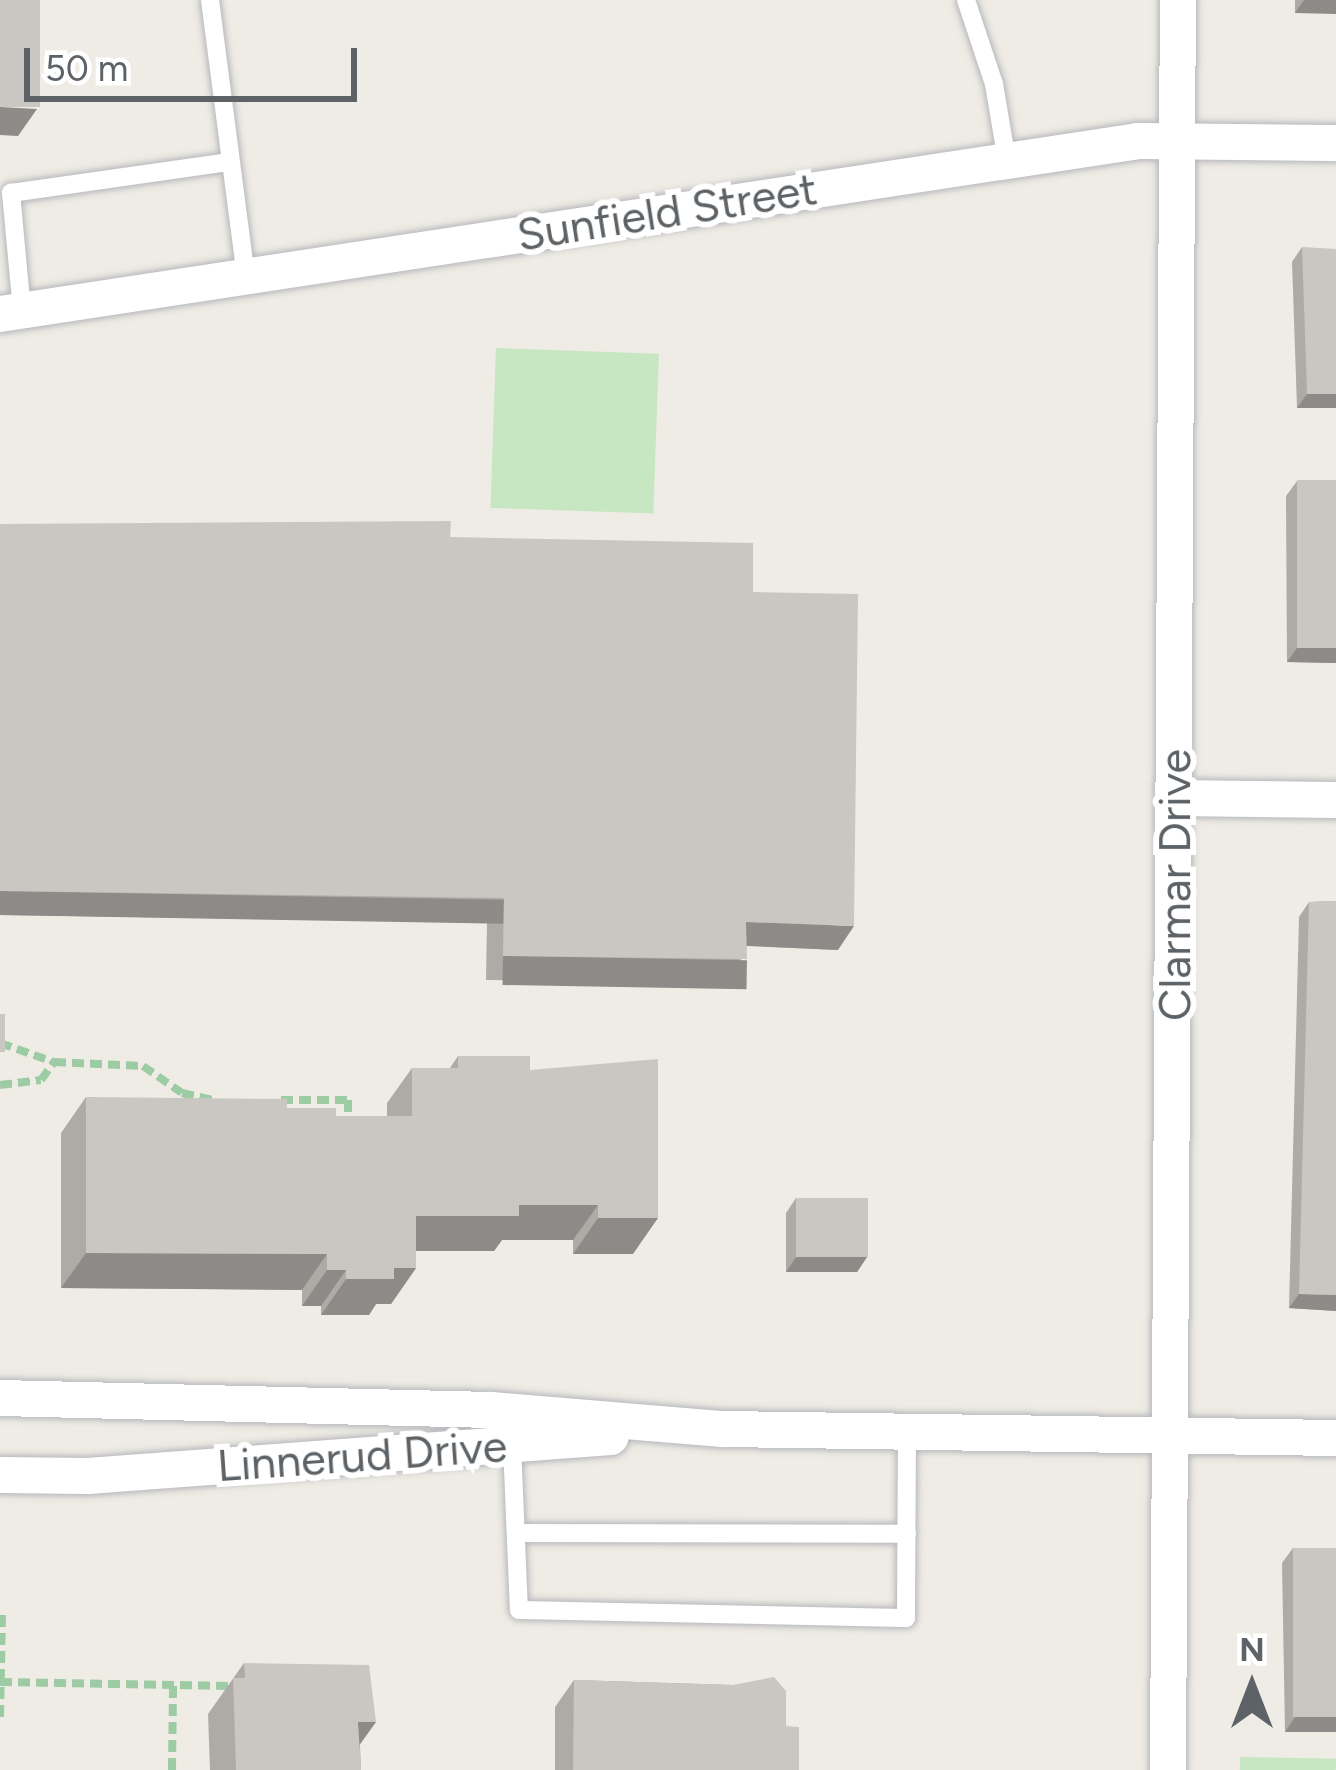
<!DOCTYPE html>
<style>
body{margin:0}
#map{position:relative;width:1336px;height:1770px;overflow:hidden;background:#efece5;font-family:Figtree,sans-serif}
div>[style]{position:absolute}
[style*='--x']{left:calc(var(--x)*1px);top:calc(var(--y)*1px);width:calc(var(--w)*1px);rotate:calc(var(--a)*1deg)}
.green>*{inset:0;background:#c6e7c2;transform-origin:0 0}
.path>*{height:8px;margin-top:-4px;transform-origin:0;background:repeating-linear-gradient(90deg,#9ccba4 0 12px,transparent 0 18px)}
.roads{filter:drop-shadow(0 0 3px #b6b8bc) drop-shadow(0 0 3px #b6b8bc)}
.service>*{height:18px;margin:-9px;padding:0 9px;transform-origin:9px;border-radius:9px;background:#fff}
.minor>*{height:36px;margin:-18px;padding:0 18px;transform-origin:18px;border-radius:18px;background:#fff}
.wall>*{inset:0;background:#aeaba7;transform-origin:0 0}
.shaded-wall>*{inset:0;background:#8d8b88;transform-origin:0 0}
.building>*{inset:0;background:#cac7c2;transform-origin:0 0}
span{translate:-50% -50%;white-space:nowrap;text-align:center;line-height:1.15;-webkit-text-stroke:12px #fff;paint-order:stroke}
.street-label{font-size:45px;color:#5d6266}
.north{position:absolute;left:1192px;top:1626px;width:120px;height:120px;-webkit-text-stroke:9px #fff;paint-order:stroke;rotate:0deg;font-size:33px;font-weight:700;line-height:48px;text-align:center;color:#5d6266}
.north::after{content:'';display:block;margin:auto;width:42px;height:54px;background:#5d6266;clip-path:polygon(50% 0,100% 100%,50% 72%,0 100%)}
.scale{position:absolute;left:24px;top:48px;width:333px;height:54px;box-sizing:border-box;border:6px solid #5d6266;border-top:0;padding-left:15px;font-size:36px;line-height:42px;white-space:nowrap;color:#5d6266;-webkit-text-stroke:9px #fff;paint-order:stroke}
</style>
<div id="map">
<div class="green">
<i style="left:496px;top:348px;width:163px;height:160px;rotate:2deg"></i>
<i style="left:1240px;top:1757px;width:96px;height:13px;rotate:1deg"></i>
</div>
<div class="path">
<i style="--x:0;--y:1043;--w:57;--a:19.4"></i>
<i style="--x:54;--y:1062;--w:89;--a:2.6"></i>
<i style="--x:143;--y:1066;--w:47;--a:34.7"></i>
<i style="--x:182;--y:1093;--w:31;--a:13"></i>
<i style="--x:0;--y:1085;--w:41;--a:-7"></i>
<i style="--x:41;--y:1080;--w:22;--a:-54"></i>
<i style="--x:281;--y:1100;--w:67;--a:0"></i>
<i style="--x:348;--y:1100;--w:26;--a:90"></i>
<i style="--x:0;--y:1682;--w:232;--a:1"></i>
<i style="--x:0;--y:1717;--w:103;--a:-88.9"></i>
<i style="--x:172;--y:1770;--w:85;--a:-89.3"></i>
</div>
<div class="roads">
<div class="service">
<i style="--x:210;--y:0;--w:278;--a:82.6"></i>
<i style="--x:966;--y:0;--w:89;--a:71.6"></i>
<i style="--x:994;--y:84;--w:78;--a:80.4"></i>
<i style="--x:22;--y:311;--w:119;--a:-95.3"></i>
<i style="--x:11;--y:193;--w:221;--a:-8.1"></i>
<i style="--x:512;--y:1445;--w:165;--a:87.6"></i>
<i style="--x:519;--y:1610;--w:387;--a:1.2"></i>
<i style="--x:906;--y:1618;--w:185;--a:-89.7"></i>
<i style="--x:516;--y:1533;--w:391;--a:0.1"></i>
</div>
<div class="minor">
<i style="--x:0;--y:314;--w:1151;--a:-8.64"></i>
<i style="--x:1138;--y:141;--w:198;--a:0.6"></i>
<i style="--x:1174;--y:798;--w:162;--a:0.7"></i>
<i style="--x:0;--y:1398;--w:491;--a:1.4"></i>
<i style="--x:491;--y:1410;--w:233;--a:4.7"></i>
<i style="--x:723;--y:1429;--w:613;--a:0.84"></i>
<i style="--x:0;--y:1475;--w:88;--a:0.7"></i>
<i style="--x:88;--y:1476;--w:524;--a:-4.26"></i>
<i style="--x:1168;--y:1770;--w:1770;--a:-89.68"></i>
</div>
</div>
<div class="wall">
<i style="left:1295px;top:0;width:41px;height:13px"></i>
<i style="clip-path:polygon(1302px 247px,1336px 408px,1297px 408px,1292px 262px)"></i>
<i style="clip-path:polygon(1336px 480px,1336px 663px,1287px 662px,1286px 496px,1297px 481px)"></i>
<i style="clip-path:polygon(0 524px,450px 537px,753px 592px,838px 950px,747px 946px,730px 983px,486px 980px,487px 922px,0 915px)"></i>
<i style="clip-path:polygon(1336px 901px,1336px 1311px,1289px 1308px,1299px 917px,1309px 902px)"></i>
<i style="clip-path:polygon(458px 1056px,530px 1070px,633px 1254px,573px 1254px,573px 1240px,502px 1240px,494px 1251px,416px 1251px,416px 1268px,391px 1304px,376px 1304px,369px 1315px,321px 1315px,321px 1306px,302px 1306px,302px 1290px,61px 1288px,61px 1133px,86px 1097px,287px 1108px,336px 1116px,387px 1116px,387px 1103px,412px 1068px,450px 1068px)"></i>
<i style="clip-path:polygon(796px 1198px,867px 1257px,857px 1272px,786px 1272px,786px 1213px)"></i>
<i style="clip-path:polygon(1293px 1548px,1336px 1548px,1336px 1732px,1285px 1732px,1282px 1563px)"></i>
<i style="clip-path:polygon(244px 1663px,360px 1745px,361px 1770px,210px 1770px,208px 1714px)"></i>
<i style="clip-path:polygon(574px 1680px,733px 1685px,786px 1726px,799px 1770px,555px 1770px,555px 1707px)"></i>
</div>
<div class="shaded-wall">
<i style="clip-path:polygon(1304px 0,1336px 0,1336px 14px,1295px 13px)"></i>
<i style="clip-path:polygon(0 107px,37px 109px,18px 136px,0 135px)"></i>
<i style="clip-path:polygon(1307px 394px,1336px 394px,1336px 408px,1297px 408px)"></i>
<i style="clip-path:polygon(1297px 648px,1336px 648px,1336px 663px,1287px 662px)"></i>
<i style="left:0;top:891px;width:504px;height:24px;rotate:1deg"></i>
<i style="clip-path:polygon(746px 922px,854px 926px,838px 950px,729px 945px)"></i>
<i style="left:503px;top:956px;width:244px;height:29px;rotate:1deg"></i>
<i style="clip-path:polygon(519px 1205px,598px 1205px,573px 1240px,502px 1240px,494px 1251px,391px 1251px,416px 1216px)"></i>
<i style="clip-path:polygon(598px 1218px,658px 1218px,633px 1254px,573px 1254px)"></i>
<i style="clip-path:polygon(86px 1253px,327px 1254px,302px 1290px,61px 1288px)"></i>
<i style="clip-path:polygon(796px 1257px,867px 1257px,857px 1272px,786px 1272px)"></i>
<i style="clip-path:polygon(394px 1268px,416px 1268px,391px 1304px,376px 1304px,369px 1315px,321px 1315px,346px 1279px)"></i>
<i style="clip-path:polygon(327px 1270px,346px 1270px,321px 1306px,302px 1306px)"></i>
<i style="clip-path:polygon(1299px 1294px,1336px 1295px,1336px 1311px,1289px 1308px)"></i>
<i style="clip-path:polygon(1295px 1717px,1336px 1717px,1336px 1732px,1285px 1732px)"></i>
<i style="clip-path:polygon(358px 1722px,376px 1722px,351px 1757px)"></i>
</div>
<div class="building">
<i style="left:0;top:0;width:40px;height:107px"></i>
<i style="clip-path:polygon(1302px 247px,1336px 249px,1336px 394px,1307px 394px)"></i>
<i style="left:1336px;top:480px;width:168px;height:39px;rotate:90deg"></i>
<i style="clip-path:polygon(451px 521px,450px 537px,753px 543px,753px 592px,858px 594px,854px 926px,746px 922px,747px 959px,503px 956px,504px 898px,0 891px,0 524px)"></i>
<i style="clip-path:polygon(1336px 901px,1336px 1295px,1299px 1294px,1309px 902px)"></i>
<i style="left:0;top:1014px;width:5px;height:38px"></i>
<i style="clip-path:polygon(458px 1056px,530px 1056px,530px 1070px,658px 1059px,658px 1218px,598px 1218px,598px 1205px,519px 1205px,519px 1216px,416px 1216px,416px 1268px,394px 1268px,394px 1279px,346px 1279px,346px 1270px,327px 1270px,327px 1254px,86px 1253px,86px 1097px,287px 1099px,287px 1108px,336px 1108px,336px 1116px,412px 1116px,412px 1068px,458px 1068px)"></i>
<i style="left:796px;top:1198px;width:72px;height:59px"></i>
<i style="left:1293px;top:1548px;width:43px;height:169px"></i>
<i style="clip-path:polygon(244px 1663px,369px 1665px,376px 1722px,358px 1722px,361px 1770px,236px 1770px,233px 1678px,245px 1678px)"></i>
<i style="clip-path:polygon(774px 1677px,786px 1691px,786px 1726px,799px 1727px,799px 1770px,573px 1770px,574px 1680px,733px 1685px)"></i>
</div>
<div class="street-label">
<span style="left:667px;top:212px;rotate:-9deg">Sunfield Street</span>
<span style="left:1175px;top:885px;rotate:-90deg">Clarmar Drive</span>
<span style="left:362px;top:1456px;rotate:-4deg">Linnerud Drive</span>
</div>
<div class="north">N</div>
<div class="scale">50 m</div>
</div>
